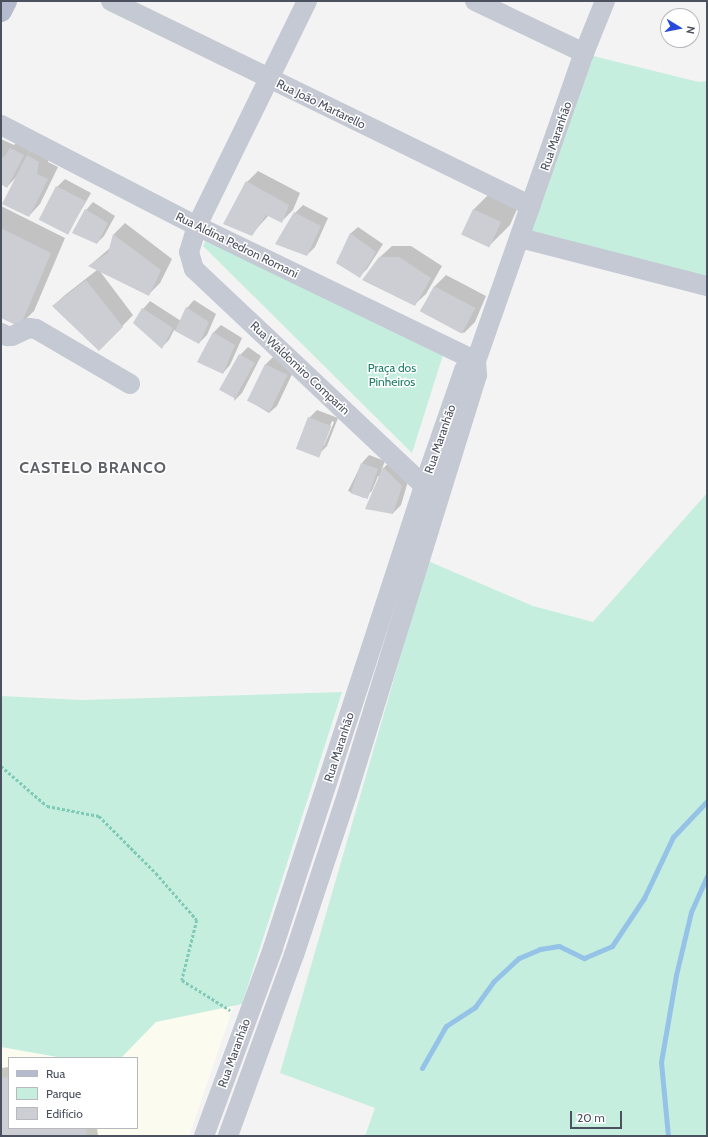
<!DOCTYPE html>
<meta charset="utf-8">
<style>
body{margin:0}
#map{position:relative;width:708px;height:1137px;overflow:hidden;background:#f4f3f3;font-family:Cabin,sans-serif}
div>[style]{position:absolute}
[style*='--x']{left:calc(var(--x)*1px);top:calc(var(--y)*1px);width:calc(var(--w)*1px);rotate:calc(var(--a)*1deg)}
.commercial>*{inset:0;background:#fcfbef}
.green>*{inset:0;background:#c5eedf}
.shadow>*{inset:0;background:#0003}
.stream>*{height:5px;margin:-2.5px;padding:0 2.5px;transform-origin:2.5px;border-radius:2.5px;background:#95c3e8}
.building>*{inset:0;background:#cdced4;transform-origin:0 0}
.path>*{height:2.5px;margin-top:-1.25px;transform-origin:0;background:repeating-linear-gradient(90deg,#7fcab7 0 3px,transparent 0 5px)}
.minor>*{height:20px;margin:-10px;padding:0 10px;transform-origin:10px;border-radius:10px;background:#c4c9d3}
.major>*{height:22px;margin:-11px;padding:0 11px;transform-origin:11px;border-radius:11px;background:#b4bbcf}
span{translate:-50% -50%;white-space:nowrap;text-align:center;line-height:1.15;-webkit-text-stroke:3px #fff;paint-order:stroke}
.street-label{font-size:12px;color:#4b515f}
.park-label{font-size:12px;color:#1e7e65}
.district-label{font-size:16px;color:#5f6167;font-weight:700;letter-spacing:1px}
.frame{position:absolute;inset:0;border:2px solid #4b515f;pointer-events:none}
.legend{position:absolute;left:8px;top:1057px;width:130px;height:72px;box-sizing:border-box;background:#fff;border:1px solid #b7b9bf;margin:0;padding:5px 7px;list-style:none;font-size:12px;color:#4b515f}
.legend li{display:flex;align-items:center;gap:8px;height:20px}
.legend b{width:20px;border:1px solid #b7b9bf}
.north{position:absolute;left:660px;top:8px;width:40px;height:40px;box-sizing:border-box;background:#fff;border:1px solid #b7b9bf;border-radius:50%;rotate:100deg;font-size:11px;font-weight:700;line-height:16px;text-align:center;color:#4b515f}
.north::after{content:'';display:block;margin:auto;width:14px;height:18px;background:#264adb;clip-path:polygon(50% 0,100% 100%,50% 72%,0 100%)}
.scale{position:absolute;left:570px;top:1111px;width:52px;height:18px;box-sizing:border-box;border:2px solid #4b515f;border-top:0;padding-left:5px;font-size:12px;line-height:14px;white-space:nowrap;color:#4b515f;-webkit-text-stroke:3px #fff;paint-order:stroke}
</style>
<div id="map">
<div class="commercial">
<i style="clip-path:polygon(evenodd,236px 999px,189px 1136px,1px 1136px,1px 1028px,236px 999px,9px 1058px,137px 1058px,137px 1128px,9px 1128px,9px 1058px)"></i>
</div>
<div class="green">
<i style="clip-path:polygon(593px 56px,699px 82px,707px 81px,707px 277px,530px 231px)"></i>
<i style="clip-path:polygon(209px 234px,443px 355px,412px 453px,203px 246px)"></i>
<i style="clip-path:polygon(707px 493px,707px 1136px,365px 1136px,375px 1108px,280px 1073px,428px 561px,533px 606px,593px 622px)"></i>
<i style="clip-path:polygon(342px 692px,242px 1004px,156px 1022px,121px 1058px,63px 1058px,1px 1047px,1px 696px,82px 700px)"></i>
</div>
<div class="shadow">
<i style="clip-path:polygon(22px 137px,35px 143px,29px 153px,39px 144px,50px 151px,48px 162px,58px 167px,40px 204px,29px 216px,17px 176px,7px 187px,1px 183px,1px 139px,14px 145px)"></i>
<i style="clip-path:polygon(258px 171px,300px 193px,293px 210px,282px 221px,269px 215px,251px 235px,247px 182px)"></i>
<i style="clip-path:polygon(65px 179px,91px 193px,73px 224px,65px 232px,41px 220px,57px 187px)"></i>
<i style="clip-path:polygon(495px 188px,521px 200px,510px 225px,489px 246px,463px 234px,474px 209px)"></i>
<i style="clip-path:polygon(93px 202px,115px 216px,104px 236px,97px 243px,86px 210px)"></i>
<i style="clip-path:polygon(303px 205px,328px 218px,315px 247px,307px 255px,295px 213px)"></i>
<i style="clip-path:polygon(1px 206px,65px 238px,34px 311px,19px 326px,1px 317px)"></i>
<i style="clip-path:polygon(125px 223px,172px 259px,160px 283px,148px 295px,99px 270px,133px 315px,99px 350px,53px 306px,65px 295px,97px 270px,89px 266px,110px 248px,114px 234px)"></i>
<i style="clip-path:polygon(358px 227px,383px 244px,367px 269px,359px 277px,350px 234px)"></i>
<i style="clip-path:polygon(392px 246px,411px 246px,442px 266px,426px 294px,414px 305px,380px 257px)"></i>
<i style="clip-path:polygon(446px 275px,486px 296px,475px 322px,464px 333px,420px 311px,435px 286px)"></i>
<i style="clip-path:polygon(194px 300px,216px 314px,207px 335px,199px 343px,174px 330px,169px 340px,162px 347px,143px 309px,150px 301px,181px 321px,187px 308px)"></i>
<i style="clip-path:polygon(221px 325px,242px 338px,230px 365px,223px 373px,213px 333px)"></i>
<i style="clip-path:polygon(248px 347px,261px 356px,242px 393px,234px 401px,240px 355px)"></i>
<i style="clip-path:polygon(273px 357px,295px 368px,277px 406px,269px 413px,248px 400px,266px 364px)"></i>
<i style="clip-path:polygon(evenodd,317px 410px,338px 418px,327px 446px,319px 454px,309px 418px,317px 410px,332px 421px,334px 422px,324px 446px,322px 446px,332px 421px)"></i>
<i style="clip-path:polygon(369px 455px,385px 461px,381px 471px,391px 460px,409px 478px,401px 505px,393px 513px,380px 477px,378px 476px,372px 491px,364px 498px,348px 491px,362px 463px)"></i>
<i style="clip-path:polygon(9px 1067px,9px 1128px,97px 1128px,98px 1136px,1px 1136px,1px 1068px)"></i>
</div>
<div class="stream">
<i style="--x:422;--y:1068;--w:48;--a:-60.3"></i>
<i style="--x:446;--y:1026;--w:35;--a:-33"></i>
<i style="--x:475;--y:1007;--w:32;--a:-54"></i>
<i style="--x:494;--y:981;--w:34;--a:-43"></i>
<i style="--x:519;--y:958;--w:23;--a:-23"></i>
<i style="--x:540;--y:949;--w:19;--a:-9"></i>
<i style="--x:559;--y:946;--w:28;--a:26"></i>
<i style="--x:584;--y:958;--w:30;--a:-23"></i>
<i style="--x:612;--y:946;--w:58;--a:-56.3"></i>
<i style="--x:644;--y:898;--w:68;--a:-64.6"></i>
<i style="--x:673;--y:837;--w:50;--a:-46.6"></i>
<i style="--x:668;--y:1136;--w:74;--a:-95.4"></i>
<i style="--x:661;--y:1062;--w:88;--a:-80.2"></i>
<i style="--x:676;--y:975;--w:65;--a:-76.6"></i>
<i style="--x:691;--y:912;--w:39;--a:-66"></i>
</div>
<div class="building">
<i style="clip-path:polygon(10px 148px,24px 155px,7px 188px,1px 184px,1px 156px,4px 157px)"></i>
<i style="clip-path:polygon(27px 155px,39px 162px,37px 174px,48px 179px,29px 217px,2px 204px)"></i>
<i style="clip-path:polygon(246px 181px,289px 205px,282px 223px,266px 215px,252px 236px,223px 224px)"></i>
<i style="left:56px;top:186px;width:33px;height:38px;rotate:27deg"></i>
<i style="clip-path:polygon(85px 209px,108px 223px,97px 244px,72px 233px)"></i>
<i style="left:473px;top:209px;width:31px;height:28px;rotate:25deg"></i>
<i style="clip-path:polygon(294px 212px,321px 226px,307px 256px,275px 244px)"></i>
<i style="clip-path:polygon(1px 228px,51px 253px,20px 327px,1px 318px)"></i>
<i style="clip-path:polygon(350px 233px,376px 252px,360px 278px,336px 263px)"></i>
<i style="clip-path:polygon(113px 234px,161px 270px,149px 296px,88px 266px,108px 253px)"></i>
<i style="clip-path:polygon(379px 257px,399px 257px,431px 278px,415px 306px,362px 280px)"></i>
<i style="clip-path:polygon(86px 280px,123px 327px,99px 351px,52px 306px)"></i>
<i style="left:434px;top:286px;width:47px;height:29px;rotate:28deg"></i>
<i style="clip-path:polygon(186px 307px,209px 322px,199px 344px,175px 331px)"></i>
<i style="clip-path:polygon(142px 308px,173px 328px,162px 349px,133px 323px)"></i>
<i style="clip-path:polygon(213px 332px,235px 345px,223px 374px,197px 362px)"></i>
<i style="left:239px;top:354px;width:18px;height:41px;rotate:29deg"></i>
<i style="left:265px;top:364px;width:25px;height:41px;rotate:26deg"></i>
<i style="left:308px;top:417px;width:25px;height:34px;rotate:21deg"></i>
<i style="left:361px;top:463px;width:18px;height:32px;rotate:19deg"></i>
<i style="clip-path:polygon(383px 467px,402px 486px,393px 514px,365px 509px)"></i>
<i style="clip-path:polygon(9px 1077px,9px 1128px,86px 1128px,86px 1136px,1px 1136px,1px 1078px)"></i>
</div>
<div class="path">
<i style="--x:1;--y:766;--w:61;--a:41"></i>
<i style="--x:47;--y:806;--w:53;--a:10.9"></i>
<i style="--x:99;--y:816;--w:81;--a:45"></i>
<i style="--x:156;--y:873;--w:62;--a:48.9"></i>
<i style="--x:197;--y:920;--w:62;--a:104"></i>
<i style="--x:182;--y:980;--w:57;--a:32"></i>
</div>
<div class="minor">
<i style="--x:111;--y:1;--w:467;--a:26"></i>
<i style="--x:307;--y:1;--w:250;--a:116.1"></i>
<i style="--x:197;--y:226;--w:27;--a:107"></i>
<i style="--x:189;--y:252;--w:18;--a:74"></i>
<i style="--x:194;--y:269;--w:327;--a:43.3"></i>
<i style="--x:475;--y:1;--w:121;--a:25.5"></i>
<i style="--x:1;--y:125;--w:220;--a:27.3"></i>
<i style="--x:197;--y:226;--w:310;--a:25.8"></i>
<i style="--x:520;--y:238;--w:193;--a:14.4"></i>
<i style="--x:1;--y:333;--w:7;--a:27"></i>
<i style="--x:7;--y:336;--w:5;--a:0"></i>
<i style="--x:12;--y:336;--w:19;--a:-25"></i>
<i style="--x:29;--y:328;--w:7;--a:8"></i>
<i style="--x:36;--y:329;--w:109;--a:30.3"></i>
<i style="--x:204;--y:1136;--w:200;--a:-69.8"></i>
<i style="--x:273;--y:948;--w:487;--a:-71.9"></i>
<i style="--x:424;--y:485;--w:122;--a:-70.8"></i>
<i style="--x:464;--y:370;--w:13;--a:-39"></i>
<i style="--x:228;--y:1136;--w:193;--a:-70"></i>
<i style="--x:294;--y:955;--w:169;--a:-71.7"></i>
<i style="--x:347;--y:795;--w:440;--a:-72.8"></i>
<i style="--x:477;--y:375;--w:14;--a:-94"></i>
<i style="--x:476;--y:361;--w:326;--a:-70.7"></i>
<i style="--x:584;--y:53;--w:56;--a:-68"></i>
</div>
<div class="major">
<i style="--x:1;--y:11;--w:11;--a:-63"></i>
</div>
<div class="street-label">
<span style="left:321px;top:104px;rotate:26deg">Rua João Martarello</span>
<span style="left:556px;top:136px;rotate:-71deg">Rua Maranhão</span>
<span style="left:237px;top:245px;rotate:26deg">Rua Aldina Pedron Romani</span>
<span style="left:300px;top:368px;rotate:43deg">Rua Waldomiro Comparin</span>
<span style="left:440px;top:439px;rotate:-71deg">Rua Maranhão</span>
<span style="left:339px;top:747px;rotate:-72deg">Rua Maranhão</span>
<span style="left:234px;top:1053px;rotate:-70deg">Rua Maranhão</span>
</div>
<div class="park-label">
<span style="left:392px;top:375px">Praça dos<br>Pinheiros</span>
</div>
<div class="district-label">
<span style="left:93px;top:468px">CASTELO BRANCO</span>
</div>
<div class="frame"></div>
<ul class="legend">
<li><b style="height:5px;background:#b4bbcf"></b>Rua</li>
<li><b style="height:11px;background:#c5eedf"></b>Parque</li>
<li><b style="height:11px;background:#cdced4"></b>Edifício</li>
</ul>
<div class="north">N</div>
<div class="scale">20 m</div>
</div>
